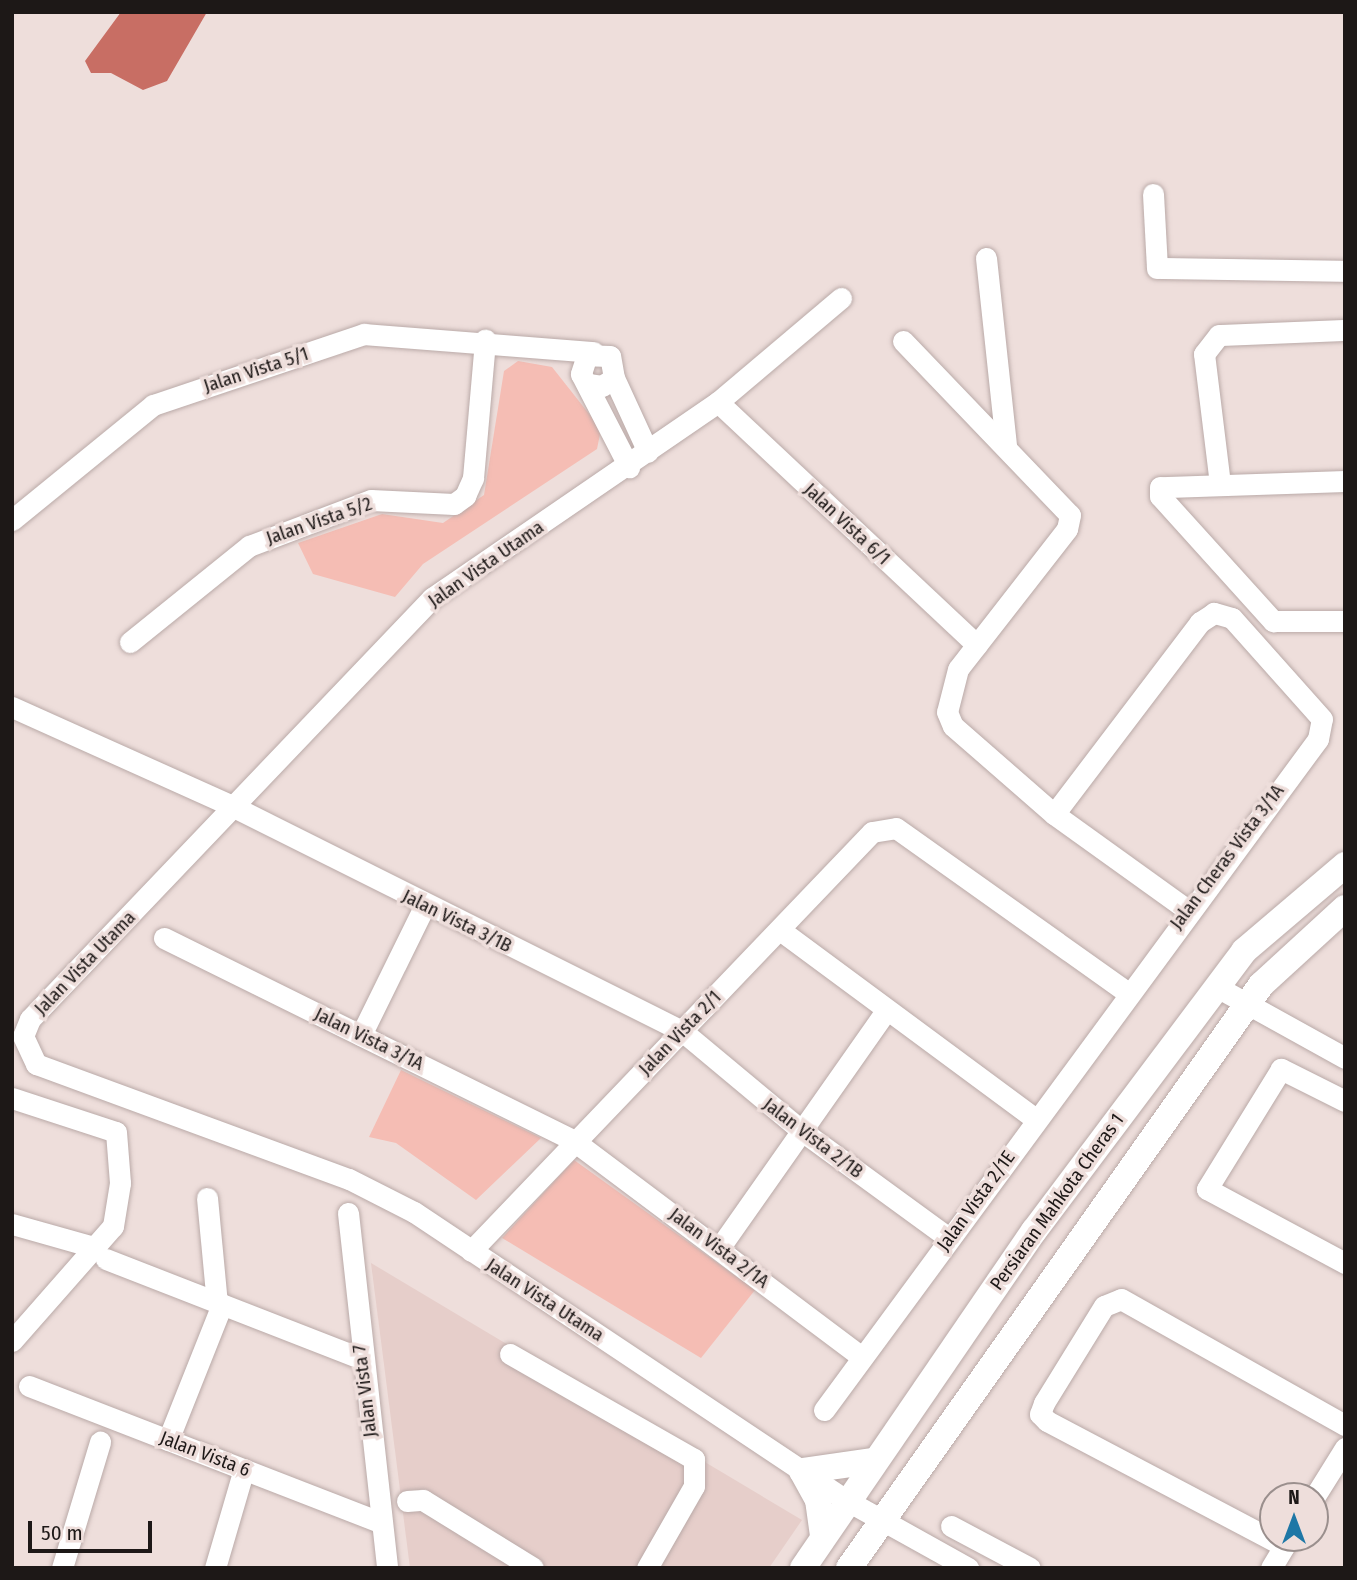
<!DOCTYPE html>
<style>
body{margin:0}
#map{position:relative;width:1357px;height:1580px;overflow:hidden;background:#eededb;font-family:"Fira Sans Condensed",sans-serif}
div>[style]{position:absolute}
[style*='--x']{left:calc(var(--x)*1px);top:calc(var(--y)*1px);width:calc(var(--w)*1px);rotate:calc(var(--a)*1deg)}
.built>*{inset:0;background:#e6ceca}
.green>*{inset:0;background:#f5bdb4}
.water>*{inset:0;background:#c86e64}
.roads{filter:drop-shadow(0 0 2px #baaaa8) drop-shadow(0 0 2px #baaaa8)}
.minor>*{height:21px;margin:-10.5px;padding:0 10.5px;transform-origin:10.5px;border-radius:10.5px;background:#fff}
.major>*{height:26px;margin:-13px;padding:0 13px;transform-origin:13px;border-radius:13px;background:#fff}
span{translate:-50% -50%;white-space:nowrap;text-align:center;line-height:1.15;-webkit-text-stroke:7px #eededb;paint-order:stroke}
.street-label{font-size:19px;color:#1d1817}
.frame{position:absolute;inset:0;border:14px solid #1d1817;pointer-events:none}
.north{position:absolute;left:1259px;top:1482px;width:70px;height:70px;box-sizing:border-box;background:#eededb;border:2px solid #9a8f8d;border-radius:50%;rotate:0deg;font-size:19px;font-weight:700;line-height:28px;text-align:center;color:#1d1817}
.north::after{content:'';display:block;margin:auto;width:24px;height:32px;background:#1e77a6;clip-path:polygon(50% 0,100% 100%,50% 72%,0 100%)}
.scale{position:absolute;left:28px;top:1521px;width:124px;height:32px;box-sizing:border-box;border:4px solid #1d1817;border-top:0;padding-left:9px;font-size:21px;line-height:24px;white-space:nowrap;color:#1d1817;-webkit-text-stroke:5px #eededb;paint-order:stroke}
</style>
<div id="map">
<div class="built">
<i style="clip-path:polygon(371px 1263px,802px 1520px,769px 1568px,410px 1568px)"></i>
</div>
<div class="green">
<i style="clip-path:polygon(518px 361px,552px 367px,601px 429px,597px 449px,423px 564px,395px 597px,313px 574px,298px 543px,382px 514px,443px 523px,484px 495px,504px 371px)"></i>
<i style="clip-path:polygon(401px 1070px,541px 1138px,476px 1200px,396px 1143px,369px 1137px)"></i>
<i style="clip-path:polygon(574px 1160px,755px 1290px,701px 1358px,502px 1238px)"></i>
</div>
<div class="water">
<i style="clip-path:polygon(121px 12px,207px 12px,167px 81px,143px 90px,111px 73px,91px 73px,85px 61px)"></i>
</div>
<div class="roads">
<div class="minor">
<i style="--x:1153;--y:194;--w:74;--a:86.9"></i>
<i style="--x:1157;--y:268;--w:188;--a:0.9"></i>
<i style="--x:986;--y:258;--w:189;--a:83.9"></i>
<i style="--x:841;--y:298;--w:161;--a:139.8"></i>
<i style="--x:718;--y:402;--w:347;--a:145.6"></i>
<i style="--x:432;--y:598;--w:582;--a:133.68"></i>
<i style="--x:30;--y:1019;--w:18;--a:112"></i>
<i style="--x:23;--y:1036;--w:31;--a:65"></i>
<i style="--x:36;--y:1064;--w:333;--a:20.2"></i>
<i style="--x:349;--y:1179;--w:73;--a:26.9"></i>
<i style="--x:414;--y:1212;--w:519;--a:33.69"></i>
<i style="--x:846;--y:1500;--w:140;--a:29.1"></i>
<i style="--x:903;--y:341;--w:241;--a:46.2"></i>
<i style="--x:1070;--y:515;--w:14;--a:102"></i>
<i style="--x:1067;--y:529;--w:177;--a:127.9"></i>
<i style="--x:958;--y:669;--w:44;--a:104.3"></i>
<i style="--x:947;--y:712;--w:15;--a:67"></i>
<i style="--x:953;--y:726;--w:134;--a:41.1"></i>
<i style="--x:1054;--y:814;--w:163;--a:35.7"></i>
<i style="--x:614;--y:378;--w:81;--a:65.3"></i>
<i style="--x:588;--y:384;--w:14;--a:8"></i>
<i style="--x:602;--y:386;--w:14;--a:-34"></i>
<i style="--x:614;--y:378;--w:22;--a:-100"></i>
<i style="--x:610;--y:356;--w:23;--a:-178"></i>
<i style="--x:587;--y:355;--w:20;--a:108"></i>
<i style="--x:581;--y:374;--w:105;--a:62.7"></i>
<i style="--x:718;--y:402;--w:355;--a:43.2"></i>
<i style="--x:1345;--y:481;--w:185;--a:178.1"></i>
<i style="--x:1160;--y:487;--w:9;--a:90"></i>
<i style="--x:1160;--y:496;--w:169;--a:47.9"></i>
<i style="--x:1273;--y:621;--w:72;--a:0"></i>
<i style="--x:1220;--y:484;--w:131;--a:-97"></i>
<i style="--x:1204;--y:354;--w:24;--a:-52"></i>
<i style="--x:1219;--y:335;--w:126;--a:-2.3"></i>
<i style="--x:12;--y:520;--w:182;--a:-39.2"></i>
<i style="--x:153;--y:405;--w:223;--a:-18.6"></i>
<i style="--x:364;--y:334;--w:230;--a:4.5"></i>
<i style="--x:130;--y:642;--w:153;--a:-38.9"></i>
<i style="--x:249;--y:546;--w:130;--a:-20.7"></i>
<i style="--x:371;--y:500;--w:83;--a:2.8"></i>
<i style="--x:454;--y:504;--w:14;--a:-36"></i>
<i style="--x:465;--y:496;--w:20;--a:-66"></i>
<i style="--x:473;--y:478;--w:139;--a:-85"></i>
<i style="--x:12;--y:707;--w:243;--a:24.2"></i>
<i style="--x:234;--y:807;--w:501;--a:26.57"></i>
<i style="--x:682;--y:1031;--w:156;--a:39.8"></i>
<i style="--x:802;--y:1131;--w:182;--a:36.1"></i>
<i style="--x:780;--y:930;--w:317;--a:36.5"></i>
<i style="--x:164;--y:938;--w:458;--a:26.3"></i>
<i style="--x:574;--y:1141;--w:360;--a:36.9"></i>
<i style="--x:1217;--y:987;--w:146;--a:29"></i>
<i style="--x:361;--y:1035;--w:145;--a:-63.8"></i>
<i style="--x:12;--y:1098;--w:109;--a:18.1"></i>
<i style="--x:116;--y:1132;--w:51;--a:85.5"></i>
<i style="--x:120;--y:1183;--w:44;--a:99.2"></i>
<i style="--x:113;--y:1226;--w:153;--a:131.3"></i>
<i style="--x:1345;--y:1101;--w:72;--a:-153.4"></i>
<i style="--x:1281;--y:1069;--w:141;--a:121.7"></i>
<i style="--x:1207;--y:1189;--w:157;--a:28.2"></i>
<i style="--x:207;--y:1198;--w:105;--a:84.6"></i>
<i style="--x:348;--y:1213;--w:357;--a:83.7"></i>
<i style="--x:12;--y:1224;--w:88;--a:15.8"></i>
<i style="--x:720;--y:1247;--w:289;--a:-54.9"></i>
<i style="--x:471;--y:1251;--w:580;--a:-46.26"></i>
<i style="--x:872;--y:832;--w:24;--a:-9"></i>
<i style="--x:896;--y:828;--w:285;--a:35.4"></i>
<i style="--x:106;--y:1259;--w:273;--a:21.3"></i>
<i style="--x:510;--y:1354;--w:212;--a:29.7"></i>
<i style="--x:694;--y:1459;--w:27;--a:90"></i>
<i style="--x:694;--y:1486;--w:95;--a:119.8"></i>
<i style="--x:29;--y:1386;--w:376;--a:21.2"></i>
<i style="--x:824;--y:1410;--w:833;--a:-53.64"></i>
<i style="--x:1318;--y:739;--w:20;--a:-79"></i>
<i style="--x:1322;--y:719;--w:135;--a:-131.7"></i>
<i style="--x:1232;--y:618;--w:19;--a:-164"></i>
<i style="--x:1214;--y:613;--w:17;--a:147"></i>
<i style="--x:1200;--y:622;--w:241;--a:127.2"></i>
<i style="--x:168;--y:1440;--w:146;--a:-68.3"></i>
<i style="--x:1315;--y:1496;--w:57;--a:-58"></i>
<i style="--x:407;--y:1501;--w:16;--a:-4"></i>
<i style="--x:423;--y:1500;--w:129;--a:31.7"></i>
<i style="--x:951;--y:1526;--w:89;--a:28"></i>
<i style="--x:1284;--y:1546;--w:268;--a:-152.2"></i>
<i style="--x:1047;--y:1421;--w:10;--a:-135"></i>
<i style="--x:1040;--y:1414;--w:12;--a:-70"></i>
<i style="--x:1044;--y:1403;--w:114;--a:-58.3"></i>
<i style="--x:1104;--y:1306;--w:18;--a:-22"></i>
<i style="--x:1121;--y:1299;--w:257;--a:29.4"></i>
<i style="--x:62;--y:1568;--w:132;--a:-73.2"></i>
<i style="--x:215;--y:1568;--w:103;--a:-73.7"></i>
<i style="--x:1271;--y:1568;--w:35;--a:-59"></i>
</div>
<div class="major">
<i style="--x:802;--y:1471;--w:72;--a:-8"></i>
<i style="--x:802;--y:1471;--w:33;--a:61"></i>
<i style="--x:818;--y:1500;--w:36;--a:82"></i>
<i style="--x:803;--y:1568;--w:409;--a:-55.6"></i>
<i style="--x:1034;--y:1231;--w:350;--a:-53.1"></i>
<i style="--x:1244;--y:951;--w:133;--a:-40.4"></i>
<i style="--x:849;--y:1568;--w:714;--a:-54.75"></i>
<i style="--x:1261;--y:985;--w:114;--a:-42.5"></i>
</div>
</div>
<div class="street-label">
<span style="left:256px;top:370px;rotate:-18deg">Jalan Vista 5/1</span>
<span style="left:319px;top:521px;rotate:-19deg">Jalan Vista 5/2</span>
<span style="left:847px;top:524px;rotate:43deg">Jalan Vista 6/1</span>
<span style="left:486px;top:564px;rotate:-35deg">Jalan Vista Utama</span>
<span style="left:1227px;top:857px;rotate:-53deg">Jalan Cheras Vista 3/1A</span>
<span style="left:457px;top:921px;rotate:26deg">Jalan Vista 3/1B</span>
<span style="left:85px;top:963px;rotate:-46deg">Jalan Vista Utama</span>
<span style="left:680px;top:1033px;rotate:-46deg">Jalan Vista 2/1</span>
<span style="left:369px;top:1039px;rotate:26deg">Jalan Vista 3/1A</span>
<span style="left:813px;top:1138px;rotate:37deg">Jalan Vista 2/1B</span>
<span style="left:976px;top:1201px;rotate:-54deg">Jalan Vista 2/1E</span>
<span style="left:1057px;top:1202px;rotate:-54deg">Persiaran Mahkota Cheras 1</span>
<span style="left:719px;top:1248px;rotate:37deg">Jalan Vista 2/1A</span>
<span style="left:545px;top:1300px;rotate:33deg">Jalan Vista Utama</span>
<span style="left:365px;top:1391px;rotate:-97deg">Jalan Vista 7</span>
<span style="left:205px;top:1454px;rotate:21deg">Jalan Vista 6</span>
</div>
<div class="frame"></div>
<div class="north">N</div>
<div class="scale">50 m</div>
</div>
